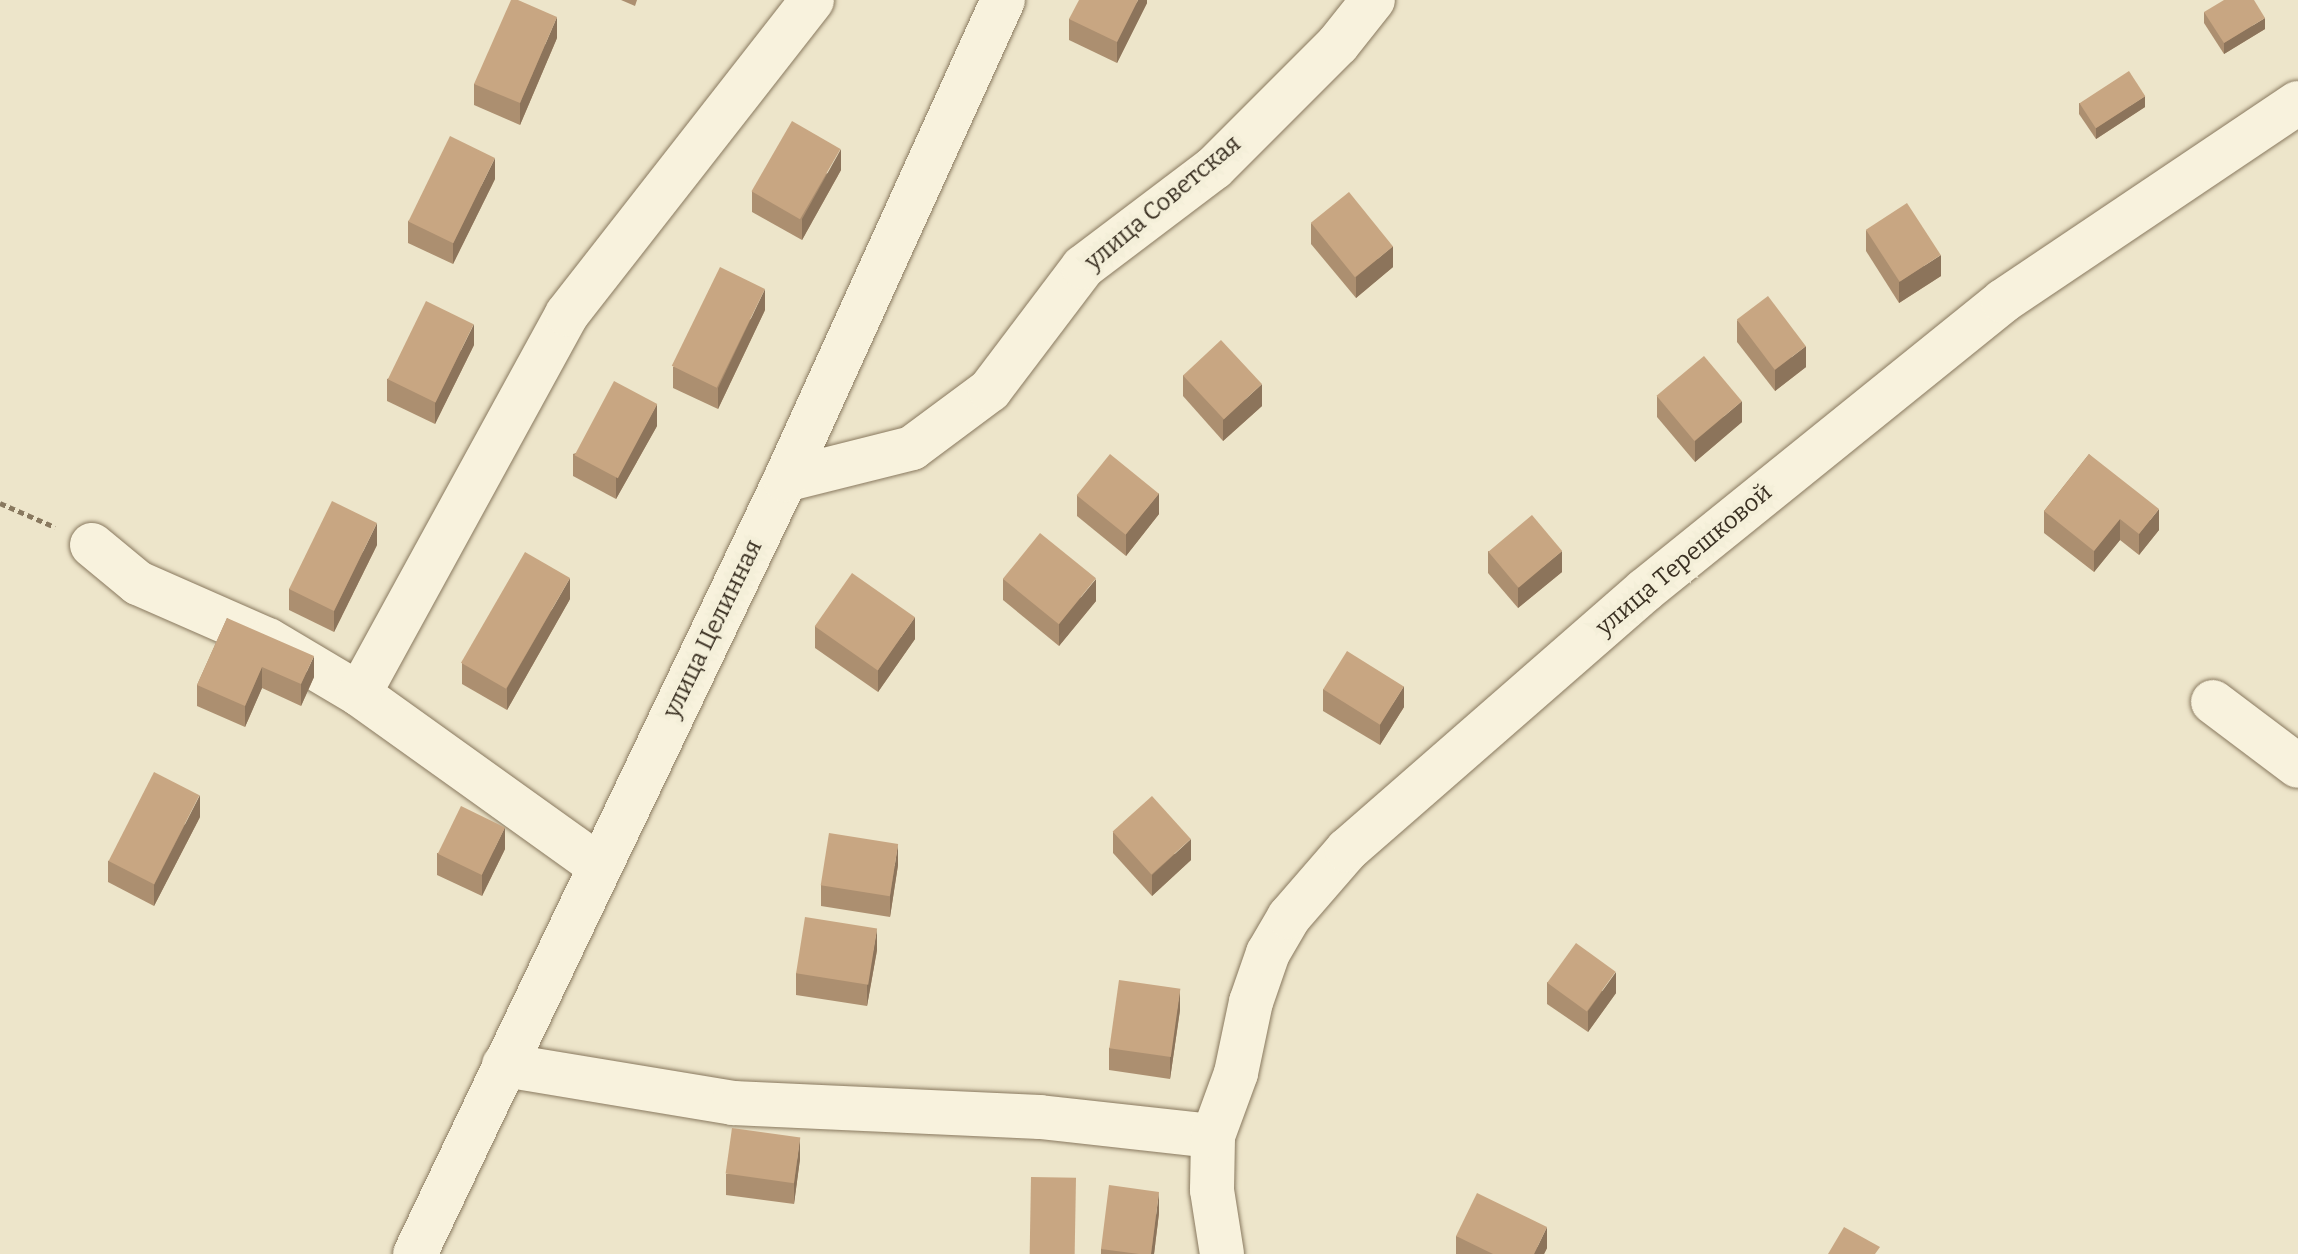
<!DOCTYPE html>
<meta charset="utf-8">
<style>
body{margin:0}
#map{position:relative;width:2298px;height:1254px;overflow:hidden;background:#ede5ca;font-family:Bitter,serif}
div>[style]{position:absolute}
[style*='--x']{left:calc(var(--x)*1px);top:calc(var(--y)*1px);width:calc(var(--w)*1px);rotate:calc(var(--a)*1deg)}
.path>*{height:5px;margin-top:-2.5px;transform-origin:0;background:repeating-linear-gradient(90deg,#89795f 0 6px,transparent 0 10px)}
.roads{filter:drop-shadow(0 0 2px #89795f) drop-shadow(0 0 2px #89795f)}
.minor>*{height:44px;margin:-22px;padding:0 22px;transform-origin:22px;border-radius:22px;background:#f8f2dd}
.wall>*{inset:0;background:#ac8f70}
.shaded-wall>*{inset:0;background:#8c745b}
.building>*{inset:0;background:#c8a682;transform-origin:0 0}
span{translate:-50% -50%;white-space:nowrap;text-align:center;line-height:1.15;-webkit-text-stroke:8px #f4efd9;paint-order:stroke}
.street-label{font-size:24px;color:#3a3022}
</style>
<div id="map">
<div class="path">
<i style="--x:0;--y:503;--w:60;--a:23.6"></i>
</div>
<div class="roads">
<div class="minor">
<i style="--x:785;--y:480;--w:131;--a:-14.1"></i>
<i style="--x:912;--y:448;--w:97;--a:-36.6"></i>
<i style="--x:990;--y:390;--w:154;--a:-52.9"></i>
<i style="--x:1083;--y:267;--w:164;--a:-37.1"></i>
<i style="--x:1214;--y:168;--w:175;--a:-45"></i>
<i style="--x:1338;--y:44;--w:56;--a:-51.5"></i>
<i style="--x:92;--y:545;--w:60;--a:39.6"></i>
<i style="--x:138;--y:583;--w:142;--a:23.7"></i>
<i style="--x:268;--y:640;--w:106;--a:30.7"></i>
<i style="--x:359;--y:694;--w:294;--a:35.6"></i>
<i style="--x:359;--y:694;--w:433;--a:-61.3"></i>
<i style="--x:567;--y:314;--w:398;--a:-52"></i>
<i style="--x:2213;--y:702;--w:106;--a:37"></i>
<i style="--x:504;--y:1065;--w:232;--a:9.4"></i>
<i style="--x:733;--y:1103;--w:307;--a:2.6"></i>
<i style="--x:1040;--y:1117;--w:174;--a:6.3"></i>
<i style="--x:415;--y:1254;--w:858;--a:-64.45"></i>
<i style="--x:785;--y:480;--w:527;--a:-65.57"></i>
<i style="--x:1222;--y:1254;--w:65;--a:-98.9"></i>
<i style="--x:1212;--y:1190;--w:54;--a:-88.9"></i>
<i style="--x:1213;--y:1136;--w:67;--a:-69.9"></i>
<i style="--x:1236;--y:1073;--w:73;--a:-78.1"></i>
<i style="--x:1251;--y:1002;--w:52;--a:-70.9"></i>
<i style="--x:1268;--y:953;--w:42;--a:-59.7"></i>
<i style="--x:1289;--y:917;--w:89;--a:-49.1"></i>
<i style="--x:1347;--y:850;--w:395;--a:-41.1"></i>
<i style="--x:1645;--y:590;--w:460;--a:-38.9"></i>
<i style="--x:2003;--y:301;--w:355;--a:-33.9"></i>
</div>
</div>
<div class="wall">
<i style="clip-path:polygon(621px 0,637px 0,635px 6px)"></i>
<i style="clip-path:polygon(1147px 0,1147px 3px,1117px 63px,1069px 40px,1069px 19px)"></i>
<i style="clip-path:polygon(2204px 12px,2265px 29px,2224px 54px,2204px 23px)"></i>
<i style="clip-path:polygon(557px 38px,520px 125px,474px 105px,474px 84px)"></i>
<i style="clip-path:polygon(2079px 103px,2145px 107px,2096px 139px,2079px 114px)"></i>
<i style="clip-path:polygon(841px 170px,802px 240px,752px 212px,752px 191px)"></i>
<i style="clip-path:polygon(495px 179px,453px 264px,408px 243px,408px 221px)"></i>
<i style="clip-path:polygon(1311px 223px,1393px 267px,1356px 298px,1311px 244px)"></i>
<i style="clip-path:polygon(1866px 230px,1941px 276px,1899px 303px,1866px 251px)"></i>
<i style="clip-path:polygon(765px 310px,718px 409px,673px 388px,673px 367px)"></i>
<i style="clip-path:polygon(1737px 320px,1806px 367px,1775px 391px,1737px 342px)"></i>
<i style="clip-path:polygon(474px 345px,435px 424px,387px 401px,387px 379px)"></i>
<i style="clip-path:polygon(1183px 375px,1262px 406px,1223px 441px,1183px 396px)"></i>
<i style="clip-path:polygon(1657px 396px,1742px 422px,1695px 462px,1657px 417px)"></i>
<i style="clip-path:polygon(657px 426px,616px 499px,573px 476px,573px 454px)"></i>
<i style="clip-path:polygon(2089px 454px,2159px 530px,2139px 555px,2120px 540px,2094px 572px,2044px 533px,2044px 511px)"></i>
<i style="clip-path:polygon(1077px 495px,1159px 514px,1126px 556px,1077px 516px)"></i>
<i style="clip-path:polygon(377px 545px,334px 632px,289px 610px,289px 589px)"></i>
<i style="clip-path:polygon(1488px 551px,1562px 572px,1518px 608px,1488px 573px)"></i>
<i style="clip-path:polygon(1003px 579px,1096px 601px,1059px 646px,1003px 600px)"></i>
<i style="clip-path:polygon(570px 599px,507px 710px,462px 684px,462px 663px)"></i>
<i style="clip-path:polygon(227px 618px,314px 677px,301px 706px,262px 688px,245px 727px,197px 706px,197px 685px)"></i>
<i style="clip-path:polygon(815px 626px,915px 639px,878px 692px,815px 648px)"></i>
<i style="clip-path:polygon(1323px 689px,1404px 707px,1380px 745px,1323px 711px)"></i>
<i style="clip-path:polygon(200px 817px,154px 906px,108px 882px,108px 861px)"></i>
<i style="clip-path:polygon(1113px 832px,1191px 860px,1152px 896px,1113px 853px)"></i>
<i style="clip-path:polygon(505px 849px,482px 896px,437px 875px,437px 853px)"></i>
<i style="clip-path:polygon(898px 865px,890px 917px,821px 906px,821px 885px)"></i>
<i style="clip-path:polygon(877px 950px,867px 1006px,796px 995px,796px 973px)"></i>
<i style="clip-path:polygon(1547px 982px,1616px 993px,1588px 1032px,1547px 1004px)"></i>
<i style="clip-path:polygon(1180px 1010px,1170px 1079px,1109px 1070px,1109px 1048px)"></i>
<i style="clip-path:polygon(800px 1159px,794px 1204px,726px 1195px,726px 1174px)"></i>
<i style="clip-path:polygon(1159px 1213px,1154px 1254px,1101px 1254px,1101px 1249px)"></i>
<i style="clip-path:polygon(1456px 1236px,1547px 1248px,1544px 1254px,1456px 1254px)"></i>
</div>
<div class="shaded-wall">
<i style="clip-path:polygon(1138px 0,1147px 0,1147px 3px,1117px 63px,1117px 42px)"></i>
<i style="clip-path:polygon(557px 17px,557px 38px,520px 125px,520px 103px)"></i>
<i style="clip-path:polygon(2265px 18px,2265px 29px,2224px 54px,2224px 43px)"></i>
<i style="clip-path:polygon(2145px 96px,2145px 107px,2096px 139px,2096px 128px)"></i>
<i style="clip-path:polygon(841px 149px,841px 170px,802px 240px,802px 219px)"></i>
<i style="clip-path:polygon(495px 158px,495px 179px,453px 264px,453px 243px)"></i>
<i style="clip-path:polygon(1393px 246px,1393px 267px,1356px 298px,1356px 277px)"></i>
<i style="clip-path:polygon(1941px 255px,1941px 276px,1899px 303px,1899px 282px)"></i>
<i style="clip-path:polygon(765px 289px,765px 310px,718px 409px,718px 388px)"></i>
<i style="clip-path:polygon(474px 324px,474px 345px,435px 424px,435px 403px)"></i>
<i style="clip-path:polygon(1806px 346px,1806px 367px,1775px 391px,1775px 370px)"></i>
<i style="clip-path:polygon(1262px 384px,1262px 406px,1223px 441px,1223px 420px)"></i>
<i style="clip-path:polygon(1742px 401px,1742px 422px,1695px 462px,1695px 441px)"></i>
<i style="clip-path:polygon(657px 404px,657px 426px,616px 499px,616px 478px)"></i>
<i style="clip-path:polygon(1159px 493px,1159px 514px,1126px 556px,1126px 534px)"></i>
<i style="clip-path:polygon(2159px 509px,2159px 530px,2139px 555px,2139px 534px)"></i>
<i style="clip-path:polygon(2120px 519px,2120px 540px,2094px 572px,2094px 551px)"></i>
<i style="clip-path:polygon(377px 523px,377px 545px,334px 632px,334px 611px)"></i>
<i style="clip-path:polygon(1562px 551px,1562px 572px,1518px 608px,1518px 587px)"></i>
<i style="clip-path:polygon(570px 578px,570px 599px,507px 710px,507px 688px)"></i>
<i style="clip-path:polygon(1096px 579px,1096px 601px,1059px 646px,1059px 624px)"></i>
<i style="clip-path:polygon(915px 617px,915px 639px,878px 692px,878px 670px)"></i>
<i style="clip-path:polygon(314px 656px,314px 677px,301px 706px,301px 684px)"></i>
<i style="clip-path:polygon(262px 667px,262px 688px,245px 727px,245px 706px)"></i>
<i style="clip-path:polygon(1404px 686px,1404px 707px,1380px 745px,1380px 724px)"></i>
<i style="clip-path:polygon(200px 795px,200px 817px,154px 906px,154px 885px)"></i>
<i style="clip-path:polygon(505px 827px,505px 849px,482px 896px,482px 874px)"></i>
<i style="clip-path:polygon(1191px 839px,1191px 860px,1152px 896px,1152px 875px)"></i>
<i style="clip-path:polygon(898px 844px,898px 865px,890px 917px,890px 896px)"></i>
<i style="clip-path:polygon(877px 929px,877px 950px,867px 1006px,867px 985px)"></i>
<i style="clip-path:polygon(1616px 972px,1616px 993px,1588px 1032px,1588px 1011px)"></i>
<i style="clip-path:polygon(1180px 989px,1180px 1010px,1170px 1079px,1170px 1057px)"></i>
<i style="clip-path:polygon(800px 1137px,800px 1159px,794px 1204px,794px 1183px)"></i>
<i style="clip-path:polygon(1159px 1192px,1159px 1213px,1154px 1254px,1151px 1254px)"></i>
<i style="clip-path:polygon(1547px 1227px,1547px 1248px,1544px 1254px,1534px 1254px)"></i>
</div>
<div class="building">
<i style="clip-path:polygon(511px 0,518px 0,557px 17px,520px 103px,474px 84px)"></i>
<i style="clip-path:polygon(1079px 0,1138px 0,1117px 42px,1069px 19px)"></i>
<i style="clip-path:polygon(2224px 0,2254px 0,2265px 18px,2224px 43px,2204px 12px)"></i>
<i style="left:2129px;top:71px;width:30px;height:59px;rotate:57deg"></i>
<i style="left:792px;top:121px;width:56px;height:81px;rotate:30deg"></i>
<i style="left:450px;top:136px;width:50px;height:95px;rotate:26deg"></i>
<i style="left:1349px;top:192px;width:70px;height:49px;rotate:51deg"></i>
<i style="left:1907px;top:203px;width:62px;height:49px;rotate:57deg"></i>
<i style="left:720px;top:267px;width:50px;height:110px;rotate:26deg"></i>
<i style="left:1768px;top:296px;width:63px;height:39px;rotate:53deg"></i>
<i style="left:426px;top:301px;width:53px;height:87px;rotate:26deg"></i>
<i style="left:1221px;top:340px;width:60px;height:52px;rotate:47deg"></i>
<i style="left:1704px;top:356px;width:59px;height:62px;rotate:50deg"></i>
<i style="left:614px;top:381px;width:49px;height:84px;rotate:28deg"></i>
<i style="left:1110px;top:454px;width:63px;height:53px;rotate:39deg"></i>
<i style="clip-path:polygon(2089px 454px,2159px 509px,2139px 534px,2120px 519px,2094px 551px,2044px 511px)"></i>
<i style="left:332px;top:501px;width:50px;height:98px;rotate:26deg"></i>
<i style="left:1532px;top:515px;width:47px;height:57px;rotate:50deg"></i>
<i style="left:1040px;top:533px;width:72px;height:59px;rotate:39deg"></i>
<i style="left:525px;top:552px;width:52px;height:128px;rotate:30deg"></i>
<i style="left:852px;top:573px;width:77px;height:65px;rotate:35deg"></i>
<i style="clip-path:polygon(227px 618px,314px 656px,301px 684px,262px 667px,245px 706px,197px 685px)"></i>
<i style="left:1347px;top:651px;width:67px;height:45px;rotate:32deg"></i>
<i style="left:154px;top:772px;width:51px;height:100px;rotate:27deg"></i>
<i style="left:1152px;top:796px;width:58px;height:53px;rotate:48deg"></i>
<i style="left:461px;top:806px;width:49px;height:53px;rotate:26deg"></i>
<i style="left:829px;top:833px;width:70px;height:53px;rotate:9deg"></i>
<i style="left:805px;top:917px;width:73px;height:57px;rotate:9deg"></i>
<i style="left:1576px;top:943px;width:49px;height:49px;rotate:36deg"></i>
<i style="left:1119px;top:980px;width:62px;height:69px;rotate:8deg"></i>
<i style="left:732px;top:1128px;width:69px;height:46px;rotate:8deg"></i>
<i style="left:1031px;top:1177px;width:45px;height:77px;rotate:1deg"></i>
<i style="clip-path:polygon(1109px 1185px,1159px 1192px,1151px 1254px,1139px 1254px,1101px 1249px)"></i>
<i style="clip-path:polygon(1477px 1193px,1547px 1227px,1534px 1254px,1493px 1254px,1456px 1236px)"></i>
<i style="clip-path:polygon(1844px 1227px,1880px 1247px,1875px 1254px,1828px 1254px)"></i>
</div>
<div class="street-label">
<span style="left:1163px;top:203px;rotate:-40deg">улица Советская</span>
<span style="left:1684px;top:560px;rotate:-40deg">улица Терешковой</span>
<span style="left:713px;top:629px;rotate:-64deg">улица Целинная</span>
</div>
</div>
